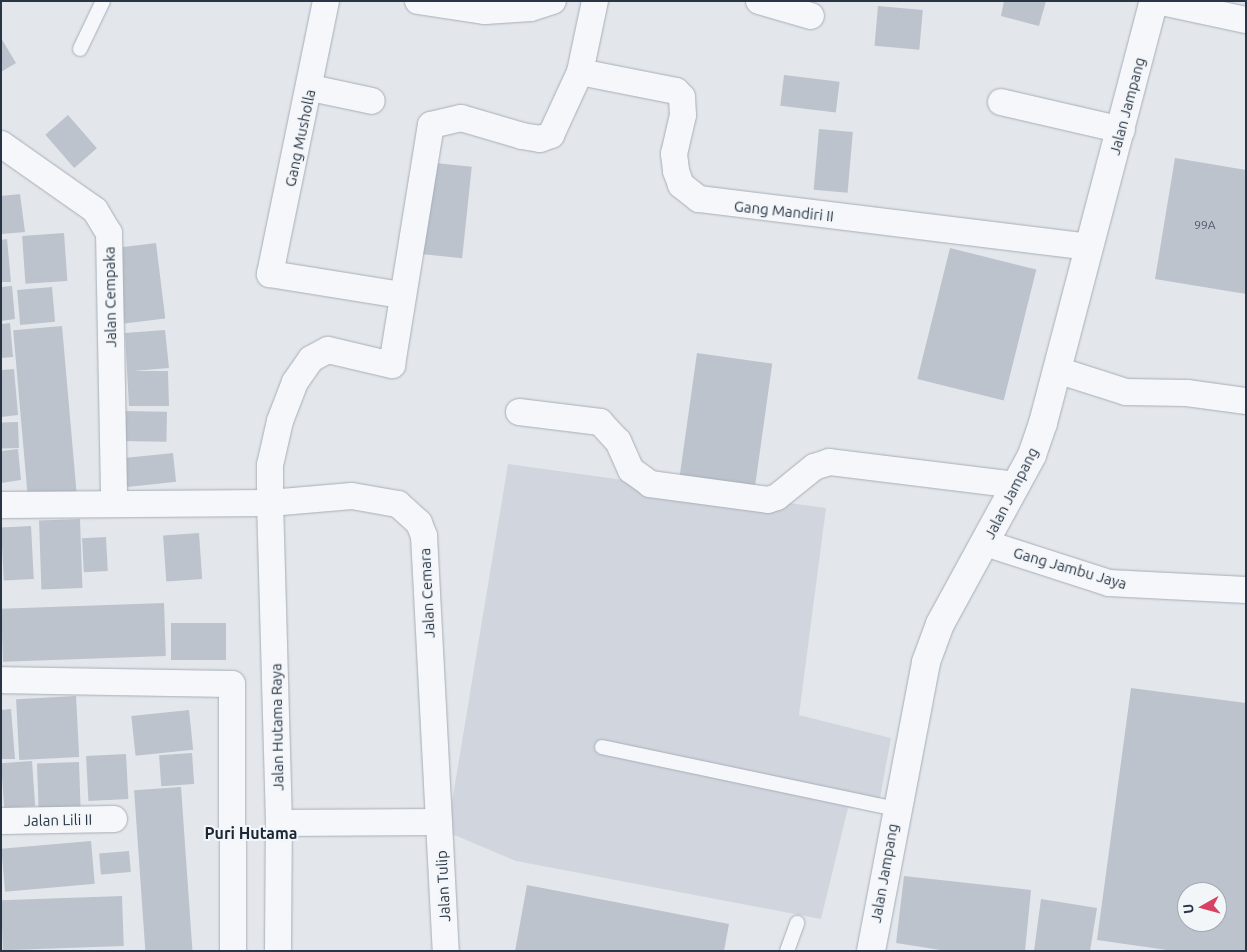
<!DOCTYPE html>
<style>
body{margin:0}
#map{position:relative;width:1247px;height:952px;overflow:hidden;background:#e3e7ec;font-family:Ubuntu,sans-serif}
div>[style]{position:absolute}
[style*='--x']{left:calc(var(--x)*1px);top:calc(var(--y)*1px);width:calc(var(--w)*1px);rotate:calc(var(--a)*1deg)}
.built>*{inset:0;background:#d1d6de}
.building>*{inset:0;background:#bcc3cc;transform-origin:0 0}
.roads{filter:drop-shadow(0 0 1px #a7aeb7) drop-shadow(0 0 1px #a7aeb7)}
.service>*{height:14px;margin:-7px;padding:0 7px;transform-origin:7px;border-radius:7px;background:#f6f7fa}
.minor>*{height:26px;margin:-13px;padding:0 13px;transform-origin:13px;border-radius:13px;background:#f6f7fa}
.tertiary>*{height:28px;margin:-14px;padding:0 14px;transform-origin:14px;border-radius:14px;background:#f6f7fa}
span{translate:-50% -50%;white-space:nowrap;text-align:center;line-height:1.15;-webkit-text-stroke:4px #f3f6f9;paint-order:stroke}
.number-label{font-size:12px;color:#4e5867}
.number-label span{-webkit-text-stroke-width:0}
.street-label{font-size:15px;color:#293545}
.neighbourhood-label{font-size:16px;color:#1b2636;font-weight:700}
.frame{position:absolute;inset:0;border:2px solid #293545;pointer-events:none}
.north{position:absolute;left:1177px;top:882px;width:50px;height:50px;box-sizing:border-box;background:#f3f6f9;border:1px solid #a2a9b1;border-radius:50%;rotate:263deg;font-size:14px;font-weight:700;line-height:20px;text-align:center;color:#293545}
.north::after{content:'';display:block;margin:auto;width:18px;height:22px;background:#d84162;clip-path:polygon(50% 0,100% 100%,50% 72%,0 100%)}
</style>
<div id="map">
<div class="built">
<i style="clip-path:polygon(508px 464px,826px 508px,799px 715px,891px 738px,878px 809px,848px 808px,821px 919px,516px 861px,447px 832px)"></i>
</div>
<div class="building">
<i style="clip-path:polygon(1004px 1px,1046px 1px,1039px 26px,1001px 16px)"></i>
<i style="left:878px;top:6px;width:45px;height:40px;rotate:5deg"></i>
<i style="clip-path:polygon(1px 38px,16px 63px,1px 72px)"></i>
<i style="left:784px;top:75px;width:56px;height:31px;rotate:7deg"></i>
<i style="left:68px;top:115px;width:44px;height:30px;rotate:49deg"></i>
<i style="left:819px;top:129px;width:34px;height:61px;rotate:5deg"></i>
<i style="clip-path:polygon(1175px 158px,1246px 170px,1246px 294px,1155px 279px)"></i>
<i style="left:426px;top:162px;width:46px;height:92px;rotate:6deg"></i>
<i style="clip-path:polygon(20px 194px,25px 232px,1px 234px,1px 196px)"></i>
<i style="left:64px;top:233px;width:48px;height:42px;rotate:86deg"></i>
<i style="clip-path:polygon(7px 239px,11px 282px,1px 282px,1px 240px)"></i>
<i style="left:156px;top:243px;width:76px;height:41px;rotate:83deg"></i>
<i style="left:950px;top:248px;width:89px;height:135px;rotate:14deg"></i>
<i style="clip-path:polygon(12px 286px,15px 319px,1px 321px,1px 287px)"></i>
<i style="left:52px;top:287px;width:35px;height:35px;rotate:85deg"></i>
<i style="clip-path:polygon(10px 323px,13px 357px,1px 358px,1px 324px)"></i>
<i style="left:62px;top:326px;width:168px;height:49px;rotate:85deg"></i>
<i style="clip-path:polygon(165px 330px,169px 368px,133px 371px,168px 371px,169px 406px,129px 406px,125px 333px)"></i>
<i style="left:697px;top:353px;width:76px;height:124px;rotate:8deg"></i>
<i style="clip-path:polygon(14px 369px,18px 415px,1px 417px,1px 370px)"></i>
<i style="left:122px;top:411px;width:45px;height:30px;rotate:1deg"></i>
<i style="left:18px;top:422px;width:26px;height:17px;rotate:88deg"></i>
<i style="clip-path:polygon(18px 449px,21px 480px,1px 483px,1px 451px)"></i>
<i style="left:173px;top:453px;width:29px;height:49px;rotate:84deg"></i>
<i style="left:80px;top:519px;width:69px;height:41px;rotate:88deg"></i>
<i style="left:31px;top:526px;width:53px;height:30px;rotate:87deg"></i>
<i style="left:199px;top:533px;width:46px;height:36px;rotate:86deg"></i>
<i style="left:106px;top:537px;width:34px;height:24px;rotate:87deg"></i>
<i style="left:164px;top:603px;width:53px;height:163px;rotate:88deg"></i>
<i style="left:226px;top:623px;width:37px;height:55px;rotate:90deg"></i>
<i style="clip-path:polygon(evenodd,1131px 688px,1246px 703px,1246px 951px,1174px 951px,1097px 940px,1131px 688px,1187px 892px,1217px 892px,1217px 922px,1187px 922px,1187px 892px)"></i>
<i style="left:76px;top:696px;width:61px;height:60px;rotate:87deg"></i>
<i style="clip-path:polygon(11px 709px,15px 759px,1px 759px,1px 710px)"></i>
<i style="left:189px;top:710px;width:40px;height:58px;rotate:84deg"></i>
<i style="left:192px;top:753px;width:31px;height:33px;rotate:86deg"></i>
<i style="left:126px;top:754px;width:45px;height:40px;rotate:87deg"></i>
<i style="left:32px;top:761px;width:45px;height:31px;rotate:86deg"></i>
<i style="left:79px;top:762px;width:46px;height:42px;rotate:88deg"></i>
<i style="left:181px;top:787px;width:164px;height:47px;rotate:86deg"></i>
<i style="left:91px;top:841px;width:43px;height:90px;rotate:85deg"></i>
<i style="left:129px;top:851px;width:21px;height:30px;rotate:85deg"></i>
<i style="clip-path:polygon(904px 876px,1031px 890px,1025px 951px,947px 951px,896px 943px)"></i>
<i style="clip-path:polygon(527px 885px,729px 924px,724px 951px,515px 951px)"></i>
<i style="left:122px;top:896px;width:50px;height:121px;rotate:88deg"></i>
<i style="clip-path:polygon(1041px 899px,1097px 908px,1090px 951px,1034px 951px)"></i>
</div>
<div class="roads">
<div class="service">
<i style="--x:80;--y:49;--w:53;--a:-64.4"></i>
<i style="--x:602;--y:747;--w:299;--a:11.9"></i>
<i style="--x:787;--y:951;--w:30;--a:-70"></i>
</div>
<div class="minor">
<i style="--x:326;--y:1;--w:279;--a:101.6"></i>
<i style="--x:270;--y:274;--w:133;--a:9.1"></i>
<i style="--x:418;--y:1;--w:68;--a:8.5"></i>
<i style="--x:485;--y:11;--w:46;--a:-3.7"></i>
<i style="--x:531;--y:8;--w:23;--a:-18"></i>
<i style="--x:759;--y:1;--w:54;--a:16.1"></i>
<i style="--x:1157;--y:1;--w:91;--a:12.1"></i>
<i style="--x:580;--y:72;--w:98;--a:11.2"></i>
<i style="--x:676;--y:91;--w:8;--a:45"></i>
<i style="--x:682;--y:97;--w:18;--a:87"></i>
<i style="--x:683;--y:115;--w:40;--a:103"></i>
<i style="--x:674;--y:154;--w:17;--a:83"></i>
<i style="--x:676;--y:171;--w:15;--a:70"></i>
<i style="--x:681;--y:185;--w:23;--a:38"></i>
<i style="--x:699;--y:199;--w:393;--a:7"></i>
<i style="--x:311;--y:88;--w:62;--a:12"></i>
<i style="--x:1001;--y:102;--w:124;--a:13"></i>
<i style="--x:1;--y:144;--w:115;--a:35.1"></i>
<i style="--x:95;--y:210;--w:27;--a:59"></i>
<i style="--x:109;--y:233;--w:271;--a:88.9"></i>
<i style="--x:1057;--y:370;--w:72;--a:17.7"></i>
<i style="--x:1126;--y:392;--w:61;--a:0.9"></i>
<i style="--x:1187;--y:393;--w:60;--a:7.7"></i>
<i style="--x:519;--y:412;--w:82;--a:7"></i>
<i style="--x:600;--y:422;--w:26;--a:47"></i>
<i style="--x:618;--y:441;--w:32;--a:66"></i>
<i style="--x:631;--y:470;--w:24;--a:36"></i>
<i style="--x:650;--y:484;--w:119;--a:7.7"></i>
<i style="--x:768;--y:500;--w:9;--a:-18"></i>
<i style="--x:777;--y:497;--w:48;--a:-39"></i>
<i style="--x:814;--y:467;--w:16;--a:-18"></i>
<i style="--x:829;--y:462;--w:189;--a:7"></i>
<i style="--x:1;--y:505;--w:269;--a:-0.4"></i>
<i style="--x:270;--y:503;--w:82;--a:-4.9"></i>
<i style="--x:352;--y:496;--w:47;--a:9.9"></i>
<i style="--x:398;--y:504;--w:28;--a:42"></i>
<i style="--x:419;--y:523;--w:14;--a:69"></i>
<i style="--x:424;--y:536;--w:416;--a:87"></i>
<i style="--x:985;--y:543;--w:130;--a:17.9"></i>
<i style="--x:1109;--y:583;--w:137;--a:2.9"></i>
<i style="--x:1;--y:680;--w:231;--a:1"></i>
<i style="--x:232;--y:684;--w:267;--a:89.8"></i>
<i style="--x:1;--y:821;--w:113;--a:-1"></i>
<i style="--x:279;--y:823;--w:160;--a:-0.4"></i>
<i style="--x:278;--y:951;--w:128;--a:-89.6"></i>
<i style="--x:279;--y:823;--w:320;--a:-91.6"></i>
<i style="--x:270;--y:503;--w:38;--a:-90"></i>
<i style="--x:270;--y:465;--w:45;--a:-77.2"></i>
<i style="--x:280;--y:421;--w:42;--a:-69"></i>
<i style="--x:295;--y:382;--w:28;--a:-55"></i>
<i style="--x:311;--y:359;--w:19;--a:-28"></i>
<i style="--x:328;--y:350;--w:66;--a:13.2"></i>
<i style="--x:392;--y:365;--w:243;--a:-80.8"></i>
<i style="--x:431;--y:125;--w:31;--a:-13"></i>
<i style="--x:461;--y:118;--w:64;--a:16.4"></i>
<i style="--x:522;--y:136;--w:18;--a:9"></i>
<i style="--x:540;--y:139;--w:12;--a:-20"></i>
<i style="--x:551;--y:135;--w:69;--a:-65.3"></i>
<i style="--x:580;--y:72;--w:73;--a:-78.1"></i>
</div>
<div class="tertiary">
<i style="--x:871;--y:951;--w:294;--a:-79.2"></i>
<i style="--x:926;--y:662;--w:40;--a:-69.8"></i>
<i style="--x:940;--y:624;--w:192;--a:-61.4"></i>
<i style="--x:1032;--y:455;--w:34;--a:-71"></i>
<i style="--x:1043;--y:423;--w:436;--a:-75.3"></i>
</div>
</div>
<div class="number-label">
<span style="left:1205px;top:225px">99A</span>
</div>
<div class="street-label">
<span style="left:1127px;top:106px;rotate:-75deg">Jalan Jampang</span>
<span style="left:300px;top:138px;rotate:-78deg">Gang Musholla</span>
<span style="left:784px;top:211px;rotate:6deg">Gang Mandiri II</span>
<span style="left:110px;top:297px;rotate:-91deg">Jalan Cempaka</span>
<span style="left:1011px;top:493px;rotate:-63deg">Jalan Jampang</span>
<span style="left:1070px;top:568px;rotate:16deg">Gang Jambu Jaya</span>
<span style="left:427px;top:593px;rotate:-93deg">Jalan Cemara</span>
<span style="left:277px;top:727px;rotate:-91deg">Jalan Hutama Raya</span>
<span style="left:58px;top:820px;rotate:-1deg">Jalan Lili II</span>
<span style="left:884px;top:873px;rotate:-80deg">Jalan Jampang</span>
<span style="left:443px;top:886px;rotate:-93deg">Jalan Tulip</span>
</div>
<div class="neighbourhood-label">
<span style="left:251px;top:833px">Puri Hutama</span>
</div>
<div class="frame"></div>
<div class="north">U</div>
</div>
